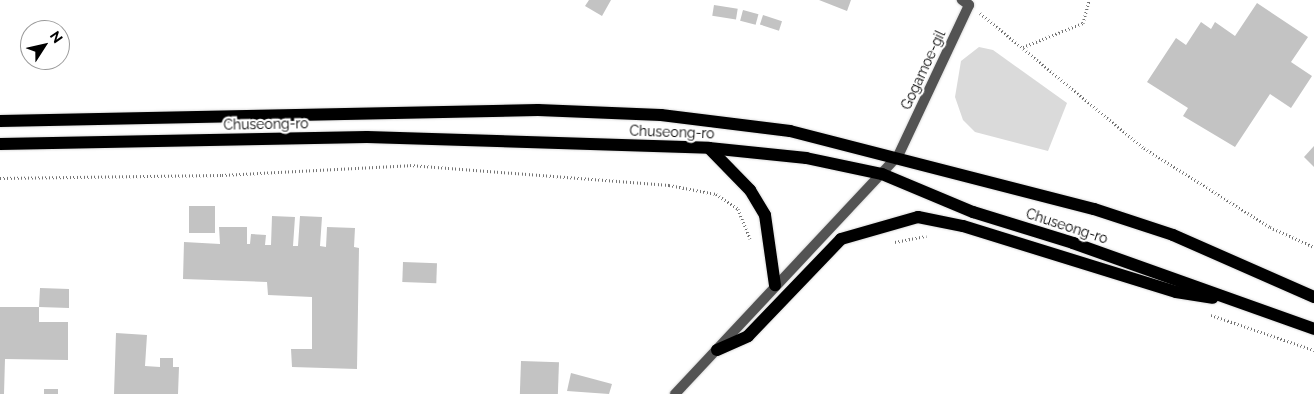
<!DOCTYPE html>
<style>
body{margin:0}
#map{position:relative;width:1314px;height:394px;overflow:hidden;background:#fff;font-family:Raleway,sans-serif}
div>[style]{position:absolute}
[style*='--x']{left:calc(var(--x)*1px);top:calc(var(--y)*1px);width:calc(var(--w)*1px);rotate:calc(var(--a)*1deg)}
.green>*{inset:0;background:#dadada}
.building>*{inset:0;background:#c3c3c3;transform-origin:0 0}
.path>*{height:3px;margin-top:-1.5px;transform-origin:0;background:repeating-linear-gradient(90deg,#757575 0 1px,transparent 0 3.5px)}
.roads{filter:drop-shadow(0 0 1px #dbdbdb) drop-shadow(0 0 1px #dbdbdb)}
.minor>*{height:10px;margin:-5px;padding:0 5px;transform-origin:5px;border-radius:5px;background:#535353}
.tertiary>*{height:10px;margin:-5px;padding:0 5px;transform-origin:5px;border-radius:5px;background:#535353}
.primary>*{height:12px;margin:-6px;padding:0 6px;transform-origin:6px;border-radius:6px;background:#000}
span{translate:-50% -50%;white-space:nowrap;text-align:center;line-height:1.15;-webkit-text-stroke:4.5px #fff;paint-order:stroke}
.street-label{font-size:14px;color:#000}
.north{position:absolute;left:20px;top:20px;width:50px;height:50px;box-sizing:border-box;background:#fff;border:1px solid #999;border-radius:50%;rotate:55deg;font-size:14px;font-weight:700;line-height:20px;text-align:center;color:#000}
.north::after{content:'';display:block;margin:auto;width:18px;height:22px;background:#000;clip-path:polygon(50% 0,100% 100%,50% 72%,0 100%)}
</style>
<div id="map">
<div class="green">
<i style="clip-path:polygon(979px 47px,993px 50px,1067px 103px,1048px 151px,975px 132px,963px 120px,955px 97px,961px 61px)"></i>
</div>
<div class="building">
<i style="clip-path:polygon(589px 0,611px 0,602px 16px,585px 6px)"></i>
<i style="clip-path:polygon(819px 0,851px 0,847px 11px)"></i>
<i style="clip-path:polygon(1257px 3px,1308px 37px,1291px 62px,1312px 76px,1291px 108px,1270px 94px,1235px 147px,1183px 116px,1188px 108px,1147px 82px,1176px 38px,1186px 45px,1201px 22px,1211px 29px,1215px 22px,1235px 36px)"></i>
<i style="left:714px;top:5px;width:24px;height:11px;rotate:9deg"></i>
<i style="left:743px;top:10px;width:16px;height:11px;rotate:15deg"></i>
<i style="left:763px;top:15px;width:20px;height:10px;rotate:18deg"></i>
<i style="clip-path:polygon(1314px 146px,1314px 167px,1304px 157px)"></i>
<i style="left:189px;top:206px;width:26px;height:27px"></i>
<i style="clip-path:polygon(272px 216px,295px 217px,293px 246px,298px 246px,300px 216px,322px 217px,320px 246px,326px 247px,327px 227px,355px 228px,354px 247px,359px 248px,357px 369px,292px 367px,291px 349px,312px 349px,312px 297px,268px 295px,267px 282px,183px 279px,184px 242px,220px 244px,219px 227px,247px 227px,247px 244px,250px 244px,251px 234px,266px 235px,265px 245px,271px 245px)"></i>
<i style="left:403px;top:262px;width:34px;height:20px;rotate:2deg"></i>
<i style="clip-path:polygon(40px 288px,69px 289px,69px 308px,39px 307px,39px 322px,68px 322px,68px 360px,5px 359px,4px 394px,0 394px,0 307px,39px 307px)"></i>
<i style="clip-path:polygon(116px 333px,147px 335px,145px 366px,160px 367px,160px 358px,173px 358px,173px 367px,179px 367px,178px 394px,114px 394px)"></i>
<i style="left:521px;top:361px;width:38px;height:33px;rotate:2deg"></i>
<i style="clip-path:polygon(571px 373px,612px 384px,609px 394px,567px 391px)"></i>
<i style="left:44px;top:389px;width:14px;height:5px"></i>
</div>
<div class="path">
<i style="--x:980;--y:13;--w:212;--a:39.5"></i>
<i style="--x:1144;--y:148;--w:149;--a:32.1"></i>
<i style="--x:1270;--y:227;--w:48;--a:24.4"></i>
<i style="--x:1023;--y:47;--w:65;--a:-21.8"></i>
<i style="--x:1083;--y:23;--w:24;--a:-75"></i>
<i style="--x:0;--y:178;--w:222;--a:-0.8"></i>
<i style="--x:222;--y:175;--w:188;--a:-3"></i>
<i style="--x:410;--y:165;--w:260;--a:4.4"></i>
<i style="--x:669;--y:185;--w:48;--a:10.8"></i>
<i style="--x:716;--y:194;--w:27;--a:34"></i>
<i style="--x:738;--y:209;--w:32;--a:68"></i>
<i style="--x:895;--y:242;--w:32;--a:-11"></i>
<i style="--x:1211;--y:315;--w:109;--a:18.8"></i>
</div>
<div class="roads">
<div class="minor">
<i style="--x:675;--y:394;--w:326;--a:-46.9"></i>
</div>
<div class="tertiary">
<i style="--x:898;--y:156;--w:167;--a:-64.8"></i>
<i style="--x:969;--y:5;--w:9;--a:-144"></i>
</div>
<div class="primary">
<i style="--x:0;--y:121;--w:538;--a:-1.17"></i>
<i style="--x:538;--y:110;--w:123;--a:2.3"></i>
<i style="--x:661;--y:115;--w:130;--a:7.1"></i>
<i style="--x:790;--y:131;--w:314;--a:14.4"></i>
<i style="--x:1094;--y:209;--w:83;--a:18.2"></i>
<i style="--x:1173;--y:235;--w:154;--a:23.7"></i>
<i style="--x:0;--y:144;--w:367;--a:-1.1"></i>
<i style="--x:367;--y:137;--w:342;--a:1.8"></i>
<i style="--x:709;--y:148;--w:98;--a:5.9"></i>
<i style="--x:806;--y:158;--w:78;--a:11.9"></i>
<i style="--x:882;--y:174;--w:99;--a:22.7"></i>
<i style="--x:973;--y:212;--w:105;--a:17.2"></i>
<i style="--x:1073;--y:243;--w:256;--a:19.6"></i>
<i style="--x:709;--y:148;--w:59;--a:45.7"></i>
<i style="--x:750;--y:190;--w:29;--a:59"></i>
<i style="--x:765;--y:215;--w:71;--a:81.9"></i>
<i style="--x:717;--y:350;--w:34;--a:-24"></i>
<i style="--x:748;--y:336;--w:134;--a:-46.2"></i>
<i style="--x:841;--y:239;--w:80;--a:-15.9"></i>
<i style="--x:918;--y:217;--w:46;--a:11.3"></i>
<i style="--x:963;--y:226;--w:223;--a:17.2"></i>
<i style="--x:1176;--y:292;--w:37;--a:9"></i>
</div>
</div>
<div class="street-label">
<span style="left:923px;top:70px;rotate:-65deg">Gogamoe-gil</span>
<span style="left:266px;top:124px;rotate:-1deg">Chuseong-ro</span>
<span style="left:672px;top:132px;rotate:2deg">Chuseong-ro</span>
<span style="left:1067px;top:226px;rotate:18deg">Chuseong-ro</span>
</div>
<div class="north">N</div>
</div>
